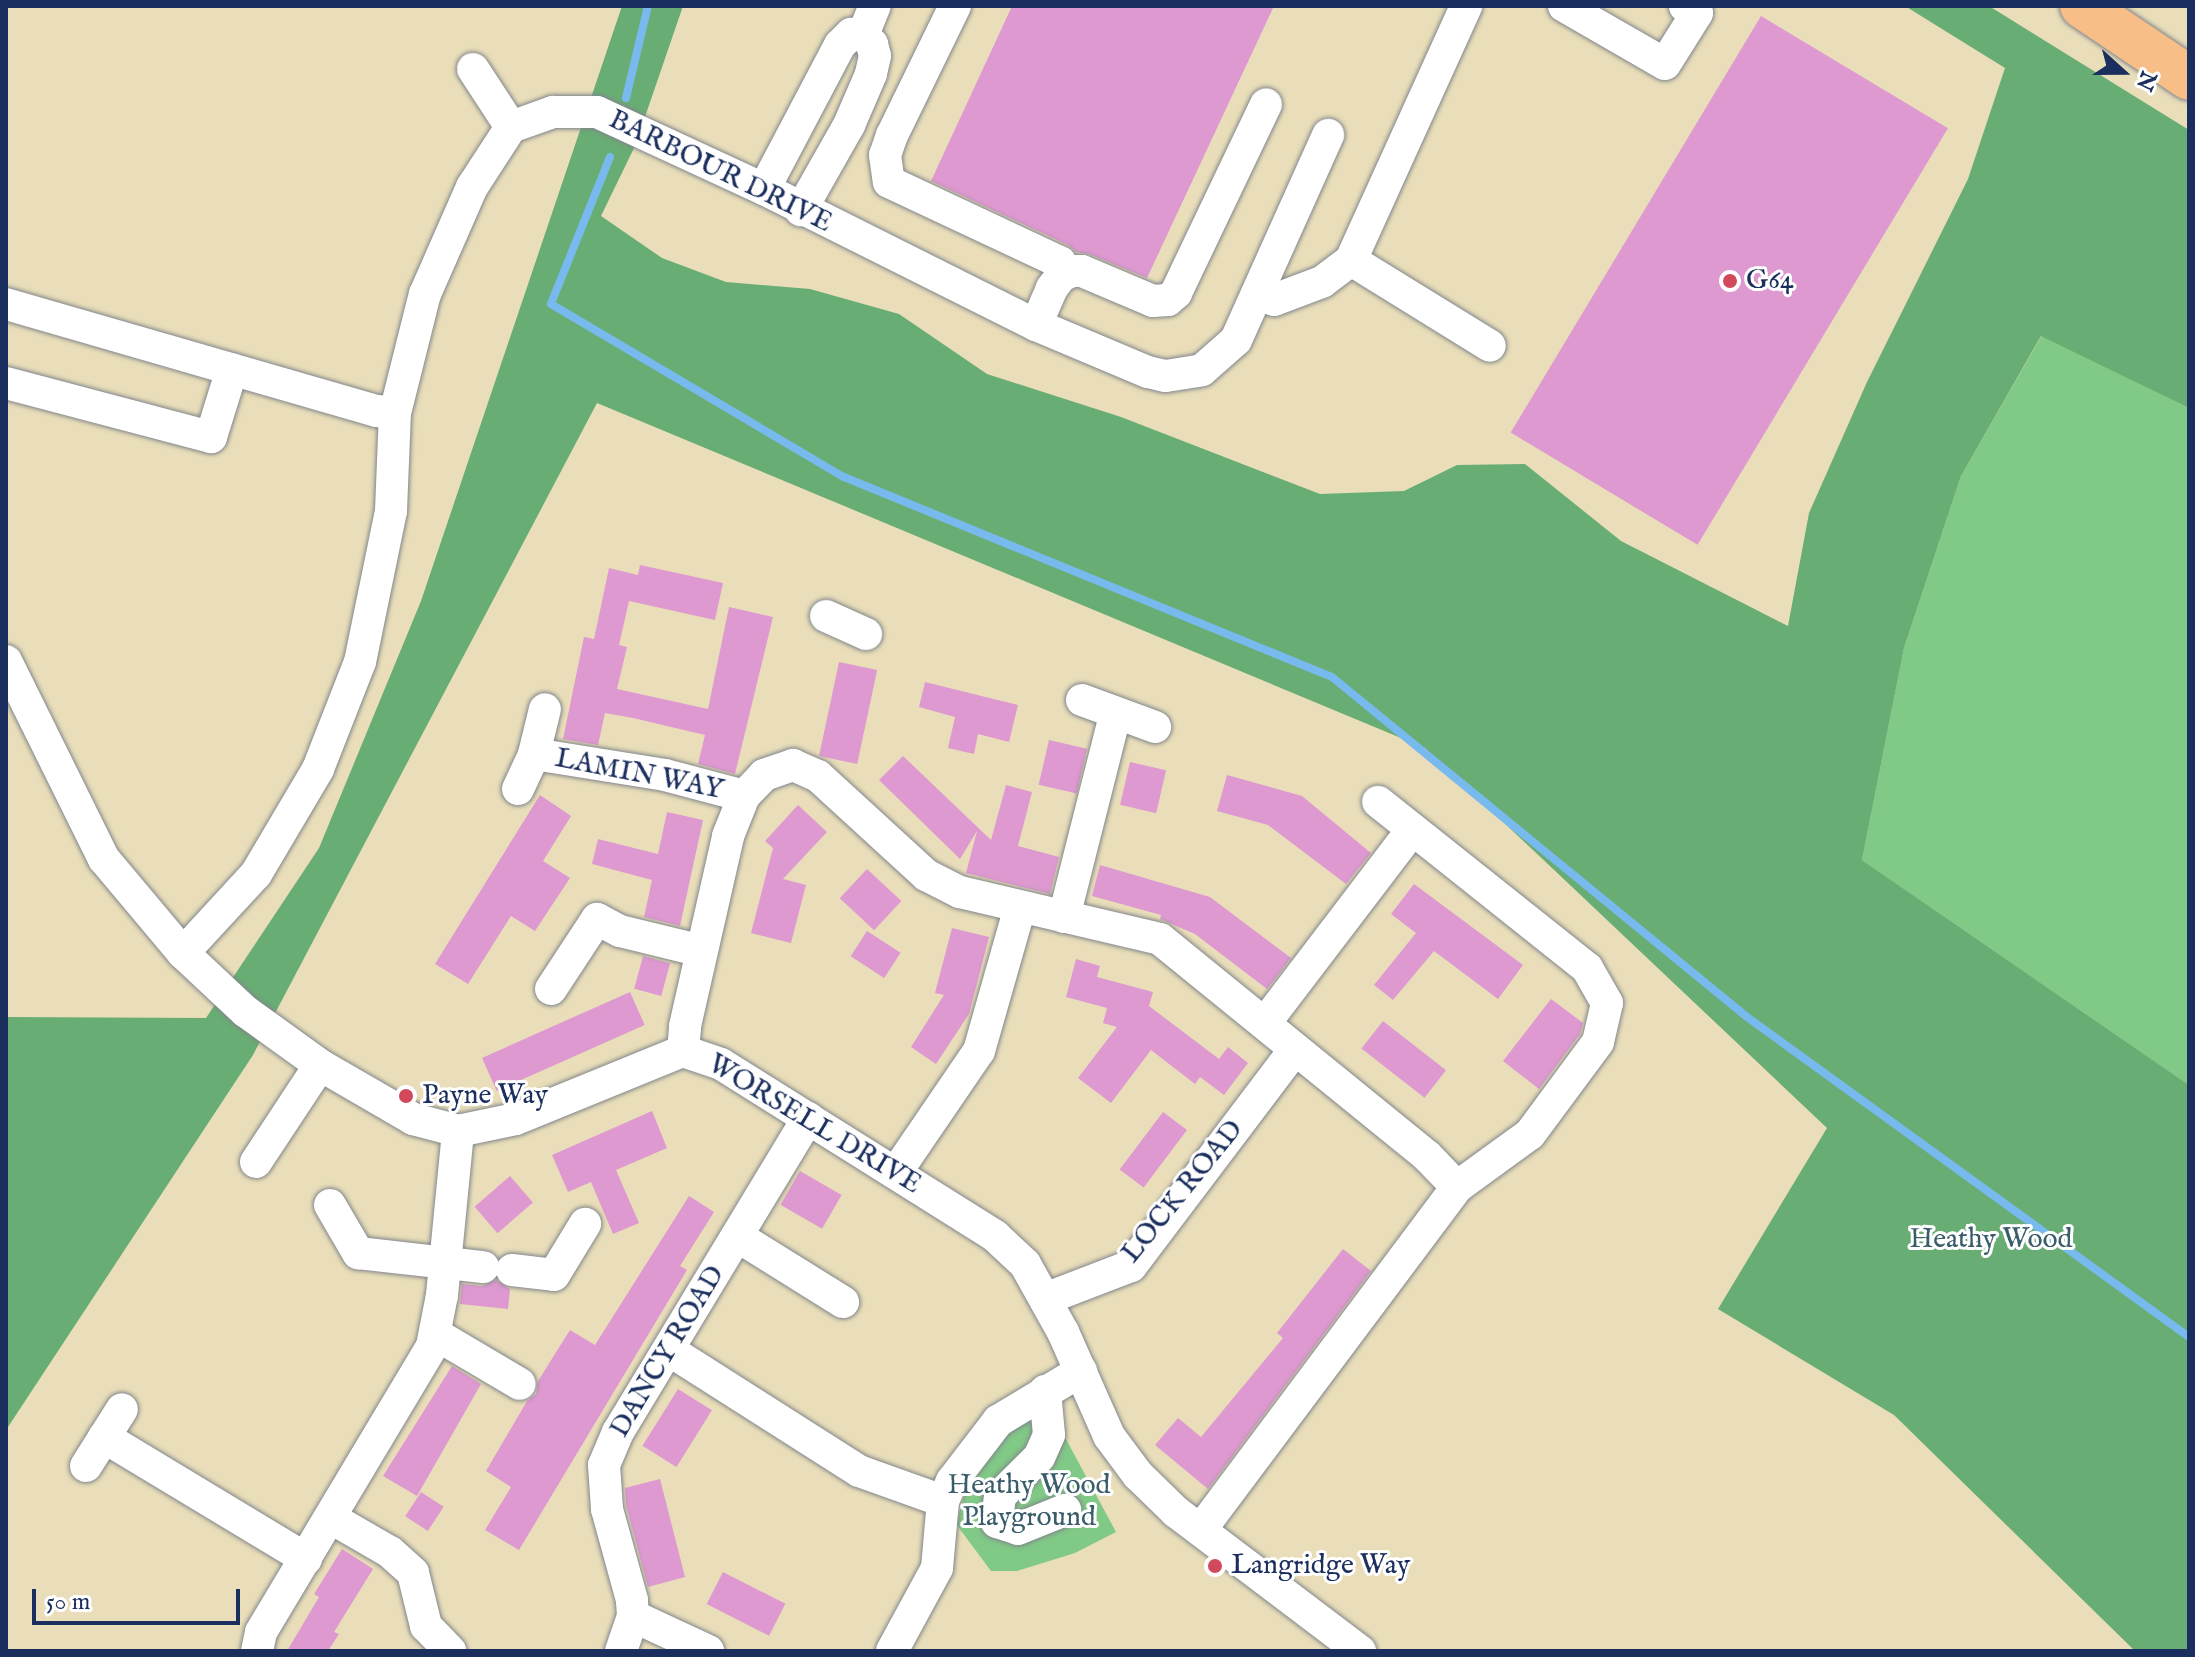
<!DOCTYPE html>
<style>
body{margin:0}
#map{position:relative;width:2195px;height:1657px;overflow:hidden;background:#e9deb9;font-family:"IM FELL English",serif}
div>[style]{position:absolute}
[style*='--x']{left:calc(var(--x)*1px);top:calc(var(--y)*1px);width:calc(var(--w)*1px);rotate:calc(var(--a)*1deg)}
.green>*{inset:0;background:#81c986}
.forest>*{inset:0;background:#68ad73}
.stream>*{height:8px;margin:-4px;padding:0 4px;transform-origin:4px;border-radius:4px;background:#79baee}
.building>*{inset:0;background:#de99d0;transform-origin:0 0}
.roads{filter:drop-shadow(0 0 2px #82868c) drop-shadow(0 0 2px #82868c)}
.minor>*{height:32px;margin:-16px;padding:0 16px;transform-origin:16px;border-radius:16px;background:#fff}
.highway>*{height:44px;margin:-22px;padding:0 22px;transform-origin:22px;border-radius:22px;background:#f7be88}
.dots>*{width:22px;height:22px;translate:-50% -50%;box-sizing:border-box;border:4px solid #fff;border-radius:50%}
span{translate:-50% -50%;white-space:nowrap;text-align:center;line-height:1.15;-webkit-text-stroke:6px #fff;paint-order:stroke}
.street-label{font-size:28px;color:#1b2f5e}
.poi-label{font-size:28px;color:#1b2f5e}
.left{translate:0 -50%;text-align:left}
.park-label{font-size:28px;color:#3a5d6a}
.frame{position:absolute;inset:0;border:8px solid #1b2f5e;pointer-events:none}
.north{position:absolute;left:2083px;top:32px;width:80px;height:80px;-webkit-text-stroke:6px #fff;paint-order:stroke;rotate:111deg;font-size:22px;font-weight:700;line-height:32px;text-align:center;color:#1b2f5e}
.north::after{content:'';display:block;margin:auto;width:28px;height:36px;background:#1b2f5e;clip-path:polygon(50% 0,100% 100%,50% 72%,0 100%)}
.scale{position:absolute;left:32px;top:1589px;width:208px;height:36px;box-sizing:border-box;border:4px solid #1b2f5e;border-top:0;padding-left:10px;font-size:24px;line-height:28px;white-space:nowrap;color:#1b2f5e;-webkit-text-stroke:6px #fff;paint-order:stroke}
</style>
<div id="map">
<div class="green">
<i style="clip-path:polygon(2042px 335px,2189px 408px,2189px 1085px,1862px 860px,1904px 648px,1961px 476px)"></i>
<i style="clip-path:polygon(1042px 1404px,1053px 1415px,1116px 1532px,1075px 1553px,1017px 1571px,991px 1571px,956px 1524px,969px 1480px,1000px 1438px)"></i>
</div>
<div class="forest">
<i style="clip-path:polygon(622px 6px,683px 6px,635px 146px,601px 216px,662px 258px,726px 282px,810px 289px,899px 314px,987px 374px,1121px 417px,1320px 494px,1404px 491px,1457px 465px,1525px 464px,1621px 541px,1788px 626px,1809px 513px,1867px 382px,1968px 179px,2005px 68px,1905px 6px,1989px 6px,2189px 130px,2189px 408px,2041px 336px,1961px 476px,1904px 648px,1862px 860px,2189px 1085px,2189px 1651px,2135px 1651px,1894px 1415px,1718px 1309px,1827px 1128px,1425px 748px,597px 403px,253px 1055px,6px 1430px,6px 1017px,206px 1018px,319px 848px,421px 601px)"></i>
</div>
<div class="stream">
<i style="--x:626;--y:98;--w:95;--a:-76.6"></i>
<i style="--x:610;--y:157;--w:158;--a:111.9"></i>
<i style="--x:551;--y:304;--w:340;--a:30.6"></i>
<i style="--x:844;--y:477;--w:527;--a:22.29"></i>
<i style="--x:1332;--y:677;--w:536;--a:39.33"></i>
<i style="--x:1747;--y:1017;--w:546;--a:35.9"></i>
</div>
<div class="building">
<i style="clip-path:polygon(1012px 6px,1274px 6px,1147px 278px,1089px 254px,1076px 252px,1068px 245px,931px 181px)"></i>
<i style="left:1761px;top:16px;width:218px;height:486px;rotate:31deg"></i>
<i style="clip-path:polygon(640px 565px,723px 583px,715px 620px,629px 601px,619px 645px,627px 647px,617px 689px,708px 709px,729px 607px,773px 617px,735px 774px,698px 764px,705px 735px,633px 718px,605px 713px,598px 745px,563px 739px,584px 637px,594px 639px,609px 568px,638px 575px)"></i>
<i style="left:839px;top:662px;width:39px;height:96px;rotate:12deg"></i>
<i style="clip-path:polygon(925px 682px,1018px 705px,1009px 742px,978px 734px,974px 754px,948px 748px,955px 717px,919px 707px)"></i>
<i style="left:1049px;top:740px;width:39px;height:46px;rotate:13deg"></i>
<i style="clip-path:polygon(903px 756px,991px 840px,1006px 785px,1032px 792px,1018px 846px,1059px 857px,1050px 894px,966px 873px,977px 831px,960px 859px,879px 780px)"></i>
<i style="left:1130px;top:762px;width:37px;height:44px;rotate:13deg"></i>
<i style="clip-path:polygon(1227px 775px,1302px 796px,1371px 853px,1346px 884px,1268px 825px,1217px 811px)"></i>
<i style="clip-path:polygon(540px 795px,571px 816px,543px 861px,570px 878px,535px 931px,511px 916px,468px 984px,435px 964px)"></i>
<i style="clip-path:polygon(798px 805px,827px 832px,783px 879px,806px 885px,791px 943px,751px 933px,773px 848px,765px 841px)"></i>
<i style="clip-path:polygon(667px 812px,703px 820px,680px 926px,644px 917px,652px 880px,592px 864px,598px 839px,658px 854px)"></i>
<i style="clip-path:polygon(1100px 865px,1210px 897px,1291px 958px,1267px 989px,1195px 934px,1160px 919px,1161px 915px,1092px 896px)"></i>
<i style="left:867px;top:869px;width:47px;height:40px;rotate:43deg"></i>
<i style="clip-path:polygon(1414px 884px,1523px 965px,1498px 999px,1434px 951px,1393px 1000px,1374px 985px,1416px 933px,1391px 914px)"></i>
<i style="clip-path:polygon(952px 928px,989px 937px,969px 1014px,936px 1064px,911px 1047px,944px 995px,935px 993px)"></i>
<i style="left:867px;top:931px;width:40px;height:30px;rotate:33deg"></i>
<i style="left:643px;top:956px;width:28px;height:34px;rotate:15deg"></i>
<i style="clip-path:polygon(1076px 959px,1100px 966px,1097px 977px,1153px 992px,1149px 1006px,1219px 1059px,1228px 1047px,1248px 1063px,1224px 1095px,1200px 1077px,1195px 1084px,1151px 1050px,1111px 1103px,1078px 1078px,1117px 1027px,1103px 1023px,1107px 1008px,1066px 997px)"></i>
<i style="left:630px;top:992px;width:36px;height:162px;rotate:66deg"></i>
<i style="clip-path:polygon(1551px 999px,1583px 1023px,1580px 1034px,1539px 1089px,1503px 1061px)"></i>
<i style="left:1383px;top:1021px;width:80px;height:35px;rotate:38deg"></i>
<i style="clip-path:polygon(652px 1111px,667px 1148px,616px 1170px,639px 1223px,613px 1234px,591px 1182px,568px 1192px,552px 1155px)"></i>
<i style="left:1163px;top:1112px;width:30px;height:72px;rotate:37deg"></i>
<i style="left:800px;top:1171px;width:48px;height:39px;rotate:30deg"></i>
<i style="left:510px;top:1176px;width:35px;height:47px;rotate:49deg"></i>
<i style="clip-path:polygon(689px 1196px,714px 1212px,680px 1266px,687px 1270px,519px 1550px,485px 1530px,511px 1487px,486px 1471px,527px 1401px,536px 1394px,538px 1381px,570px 1330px,595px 1345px)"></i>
<i style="clip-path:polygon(1343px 1249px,1371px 1271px,1208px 1489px,1155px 1445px,1178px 1418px,1201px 1437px,1283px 1338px,1277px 1333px)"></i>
<i style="clip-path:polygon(496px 1280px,510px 1289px,508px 1309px,460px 1304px,462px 1284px,482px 1286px)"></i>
<i style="clip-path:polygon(452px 1366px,481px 1384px,417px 1496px,383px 1476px)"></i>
<i style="left:678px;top:1389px;width:40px;height:67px;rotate:32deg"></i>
<i style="clip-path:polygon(660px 1479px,685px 1577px,648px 1587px,626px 1505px,625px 1488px)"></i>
<i style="left:421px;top:1492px;width:27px;height:29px;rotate:33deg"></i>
<i style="clip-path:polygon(342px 1549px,373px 1569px,334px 1632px,339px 1634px,328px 1651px,287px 1651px,319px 1597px,314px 1594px)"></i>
<i style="left:723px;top:1572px;width:70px;height:36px;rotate:27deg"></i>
</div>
<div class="roads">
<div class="minor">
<i style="--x:955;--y:6;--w:144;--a:116"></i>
<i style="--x:892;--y:135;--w:21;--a:109"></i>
<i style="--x:885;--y:155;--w:27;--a:82"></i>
<i style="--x:889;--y:182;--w:189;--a:25.1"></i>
<i style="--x:1060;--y:262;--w:13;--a:67"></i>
<i style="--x:1564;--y:6;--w:116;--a:29.9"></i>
<i style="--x:1665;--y:64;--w:60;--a:-57.9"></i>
<i style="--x:1697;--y:13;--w:14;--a:-150"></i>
<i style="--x:863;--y:35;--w:31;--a:-68"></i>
<i style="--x:473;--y:69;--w:69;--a:56.8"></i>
<i style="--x:764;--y:189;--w:163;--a:-62.2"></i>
<i style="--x:840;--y:45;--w:16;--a:-45"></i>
<i style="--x:851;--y:34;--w:12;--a:5"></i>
<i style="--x:863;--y:35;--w:13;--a:45"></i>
<i style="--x:872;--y:44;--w:12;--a:76"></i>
<i style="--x:875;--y:56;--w:18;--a:103"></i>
<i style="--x:871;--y:74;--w:56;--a:113.3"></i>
<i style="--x:849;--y:125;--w:98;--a:119.5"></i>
<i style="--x:1351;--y:260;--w:163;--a:31.7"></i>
<i style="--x:1257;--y:294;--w:18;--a:19"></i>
<i style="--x:1274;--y:300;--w:51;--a:-20.6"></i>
<i style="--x:1322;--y:282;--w:36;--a:-37"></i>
<i style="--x:1351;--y:260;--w:279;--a:-65.6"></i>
<i style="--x:6;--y:304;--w:386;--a:16.1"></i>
<i style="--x:377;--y:411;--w:18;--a:6"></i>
<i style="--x:1036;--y:325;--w:40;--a:-66.6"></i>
<i style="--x:1052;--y:288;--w:15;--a:-53"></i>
<i style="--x:1061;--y:276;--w:12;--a:-24"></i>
<i style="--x:1072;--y:271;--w:10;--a:0"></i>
<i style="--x:1082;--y:271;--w:77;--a:22.9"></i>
<i style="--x:1153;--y:301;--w:15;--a:-4"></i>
<i style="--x:1168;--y:300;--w:11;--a:-41"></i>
<i style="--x:1176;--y:293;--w:209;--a:-64.5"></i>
<i style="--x:6;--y:383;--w:212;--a:14.8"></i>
<i style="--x:211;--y:437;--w:71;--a:-72.8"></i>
<i style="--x:826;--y:616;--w:44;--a:24.2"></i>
<i style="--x:6;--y:661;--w:221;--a:63.7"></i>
<i style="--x:104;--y:859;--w:123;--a:50"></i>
<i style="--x:183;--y:953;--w:85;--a:43.1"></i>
<i style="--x:245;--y:1011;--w:92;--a:35.8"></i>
<i style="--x:320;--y:1065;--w:108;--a:30.1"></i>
<i style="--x:413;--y:1119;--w:47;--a:14.9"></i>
<i style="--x:458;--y:1131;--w:59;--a:-11.7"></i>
<i style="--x:516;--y:1119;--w:180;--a:-22.2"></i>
<i style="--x:683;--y:1051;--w:40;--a:18.9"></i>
<i style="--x:721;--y:1064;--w:324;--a:32.1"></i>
<i style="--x:995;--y:1236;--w:41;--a:43"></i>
<i style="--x:1025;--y:1264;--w:78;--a:60.8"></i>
<i style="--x:1063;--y:1332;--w:114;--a:66.1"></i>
<i style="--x:1109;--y:1436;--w:49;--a:53.4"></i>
<i style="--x:1138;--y:1475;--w:53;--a:44.2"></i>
<i style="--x:1176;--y:1512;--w:231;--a:37.1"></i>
<i style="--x:1082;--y:700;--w:78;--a:20.3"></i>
<i style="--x:534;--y:754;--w:133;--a:9.1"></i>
<i style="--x:665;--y:775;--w:82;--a:14.9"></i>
<i style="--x:518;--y:789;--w:38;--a:-65"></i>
<i style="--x:534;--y:754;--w:46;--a:-76.3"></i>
<i style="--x:1064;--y:917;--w:208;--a:-75.8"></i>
<i style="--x:183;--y:953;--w:108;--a:-47.3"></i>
<i style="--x:256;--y:874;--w:122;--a:-59.4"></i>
<i style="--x:318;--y:769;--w:115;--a:-68.6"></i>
<i style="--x:360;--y:662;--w:154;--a:-78.4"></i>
<i style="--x:391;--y:511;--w:98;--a:-87.7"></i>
<i style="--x:395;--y:413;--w:123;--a:-75.9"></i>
<i style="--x:425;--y:294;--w:117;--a:-66.3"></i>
<i style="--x:472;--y:187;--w:72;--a:-57"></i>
<i style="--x:511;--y:127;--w:45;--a:-19.7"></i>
<i style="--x:553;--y:112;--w:44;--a:0"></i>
<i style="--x:597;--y:112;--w:184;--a:24.8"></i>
<i style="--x:764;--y:189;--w:304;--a:26.6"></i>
<i style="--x:1036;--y:325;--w:121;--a:22.8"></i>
<i style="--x:1148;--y:372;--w:18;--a:13"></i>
<i style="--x:1166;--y:376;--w:36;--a:-9"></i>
<i style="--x:1202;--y:370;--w:45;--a:-41.4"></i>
<i style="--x:1236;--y:340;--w:225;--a:-65.8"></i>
<i style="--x:551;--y:989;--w:84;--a:-56.7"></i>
<i style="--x:597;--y:919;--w:26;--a:28"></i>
<i style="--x:620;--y:931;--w:84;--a:13.7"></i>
<i style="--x:1265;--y:1023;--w:243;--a:-52.7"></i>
<i style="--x:683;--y:1051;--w:25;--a:-85"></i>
<i style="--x:685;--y:1026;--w:195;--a:-77.2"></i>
<i style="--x:728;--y:836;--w:43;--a:-68.2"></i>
<i style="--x:744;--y:796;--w:29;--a:-46"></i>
<i style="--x:764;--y:775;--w:31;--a:-19"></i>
<i style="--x:793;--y:765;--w:27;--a:24"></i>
<i style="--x:818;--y:776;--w:147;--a:42.5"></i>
<i style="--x:926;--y:875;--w:38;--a:27"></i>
<i style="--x:960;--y:892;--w:205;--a:13.2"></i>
<i style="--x:1160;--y:939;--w:344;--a:39.1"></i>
<i style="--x:1427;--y:1156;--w:43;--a:45.9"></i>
<i style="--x:256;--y:1162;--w:116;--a:-56.6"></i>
<i style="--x:897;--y:1171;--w:145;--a:-55.7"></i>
<i style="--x:979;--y:1051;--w:150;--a:-74.1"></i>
<i style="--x:330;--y:1205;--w:56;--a:59.7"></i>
<i style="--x:358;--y:1253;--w:126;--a:6.4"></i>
<i style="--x:737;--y:1236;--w:125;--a:31.9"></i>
<i style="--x:512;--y:1270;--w:42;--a:6.8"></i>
<i style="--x:554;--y:1275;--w:60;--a:-58.7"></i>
<i style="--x:1045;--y:1299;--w:92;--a:-21"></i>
<i style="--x:1131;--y:1266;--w:272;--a:-52.9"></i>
<i style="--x:437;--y:1335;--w:96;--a:30.6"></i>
<i style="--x:669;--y:1350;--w:225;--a:32.5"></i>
<i style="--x:859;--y:1471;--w:89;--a:19.7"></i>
<i style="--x:1045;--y:1391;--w:44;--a:84.8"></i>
<i style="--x:1049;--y:1435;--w:24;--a:114"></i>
<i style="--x:1039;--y:1457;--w:55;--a:135"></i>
<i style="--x:1000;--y:1496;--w:26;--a:97"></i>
<i style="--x:997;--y:1522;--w:22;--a:18"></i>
<i style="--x:1018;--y:1529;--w:51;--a:-22"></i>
<i style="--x:104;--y:1437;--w:236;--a:31.1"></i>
<i style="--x:86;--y:1466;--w:67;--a:-57.7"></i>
<i style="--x:331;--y:1518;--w:68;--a:30"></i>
<i style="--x:390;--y:1552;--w:31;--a:42"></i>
<i style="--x:413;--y:1573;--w:55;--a:76.2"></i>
<i style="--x:426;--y:1626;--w:35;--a:46"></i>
<i style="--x:1202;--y:1528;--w:426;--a:-53.2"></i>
<i style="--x:1457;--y:1187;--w:90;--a:-36"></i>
<i style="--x:1530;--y:1134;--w:114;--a:-53.5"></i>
<i style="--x:1598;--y:1042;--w:40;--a:-77"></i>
<i style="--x:1607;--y:1003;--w:40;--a:-119.7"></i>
<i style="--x:1587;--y:968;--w:267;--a:-141.5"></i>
<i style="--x:633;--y:1616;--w:83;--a:25"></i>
<i style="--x:257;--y:1651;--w:19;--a:-78"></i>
<i style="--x:261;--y:1632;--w:333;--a:-59.1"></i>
<i style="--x:432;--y:1346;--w:52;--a:-78.9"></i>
<i style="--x:442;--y:1295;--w:165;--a:-84.4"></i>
<i style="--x:621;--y:1651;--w:37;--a:-71"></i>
<i style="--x:633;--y:1616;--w:16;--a:-94"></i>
<i style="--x:632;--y:1600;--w:94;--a:-105.4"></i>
<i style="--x:607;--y:1509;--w:44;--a:-93.9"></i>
<i style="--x:604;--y:1465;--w:36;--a:-67"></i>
<i style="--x:618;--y:1432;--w:367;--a:-58.8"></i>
<i style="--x:892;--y:1651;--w:94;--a:-61.5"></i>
<i style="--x:937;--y:1568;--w:67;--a:-84.9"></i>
<i style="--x:943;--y:1501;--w:22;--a:-66"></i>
<i style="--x:952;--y:1481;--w:76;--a:-52.5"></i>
<i style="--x:998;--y:1421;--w:97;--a:-31.1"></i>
</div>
<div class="highway">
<i style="--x:2082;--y:6;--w:129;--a:33.9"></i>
</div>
</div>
<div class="dots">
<i style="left:1730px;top:281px;background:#d1495b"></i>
<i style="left:406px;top:1096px;background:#d1495b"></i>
<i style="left:1215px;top:1566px;background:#d1495b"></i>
</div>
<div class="street-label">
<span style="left:720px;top:172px;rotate:26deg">BARBOUR DRIVE</span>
<span style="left:639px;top:775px;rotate:11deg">LAMIN WAY</span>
<span style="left:814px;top:1125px;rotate:31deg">WORSELL DRIVE</span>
<span style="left:1183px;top:1192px;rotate:-51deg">LOCK ROAD</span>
<span style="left:668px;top:1352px;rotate:-59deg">DANCY ROAD</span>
</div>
<div class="poi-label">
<span class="left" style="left:1746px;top:281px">G64</span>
<span class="left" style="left:422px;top:1096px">Payne Way</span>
<span class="left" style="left:1231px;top:1566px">Langridge Way</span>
</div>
<div class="park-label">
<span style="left:1991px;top:1240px">Heathy Wood</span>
<span style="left:1029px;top:1502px">Heathy Wood<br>Playground</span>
</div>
<div class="frame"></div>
<div class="north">N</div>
<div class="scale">50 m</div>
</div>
